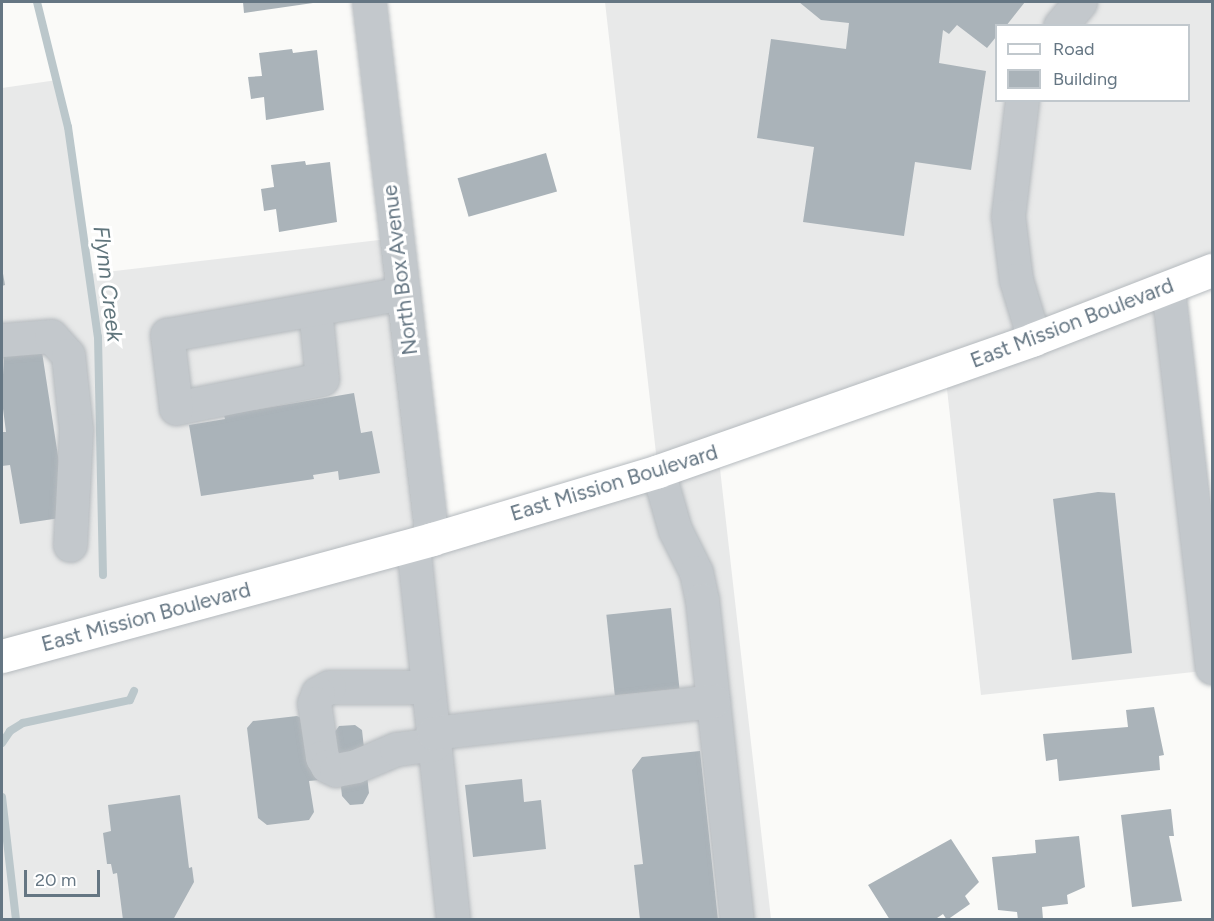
<!DOCTYPE html>
<style>
body{margin:0}
#map{position:relative;width:1214px;height:921px;overflow:hidden;background:#fafaf8;font-family:Figtree,sans-serif}
div>[style]{position:absolute}
[style*='--x']{left:calc(var(--x)*1px);top:calc(var(--y)*1px);width:calc(var(--w)*1px);rotate:calc(var(--a)*1deg)}
.built>*{inset:0;background:#e8e9e9}
.stream>*{height:8px;margin:-4px;padding:0 4px;transform-origin:4px;border-radius:4px;background:#bbc7cb}
.building>*{inset:0;background:#aab3b9;transform-origin:0 0}
.roads{filter:drop-shadow(0 0 2px #b5babe) drop-shadow(0 0 2px #b5babe)}
.minor>*{height:33px;margin:-16.5px;padding:0 16.5px;transform-origin:16.5px;border-radius:16.5px;background:#c3c8cc}
.major>*{height:33px;margin:-16.5px;padding:0 16.5px;transform-origin:16.5px;border-radius:16.5px;background:#fff}
span{translate:-50% -50%;white-space:nowrap;text-align:center;line-height:1.15;-webkit-text-stroke:6px #fff;paint-order:stroke}
.street-label{font-size:21px;color:#657683}
.water-label{font-size:22px;color:#60757c;font-style:italic}
.frame{position:absolute;inset:0;border:3px solid #657683;pointer-events:none}
.legend{position:absolute;left:995px;top:24px;width:195px;height:78px;box-sizing:border-box;background:#fff;border:2px solid #c1c8cd;margin:0;padding:8px 10px;list-style:none;font-size:18px;color:#657683}
.legend li{display:flex;align-items:center;gap:12px;height:30px}
.legend b{width:30px;border:2px solid #c1c8cd}
.scale{position:absolute;left:24px;top:870px;width:76px;height:27px;box-sizing:border-box;border:3px solid #657683;border-top:0;padding-left:8px;font-size:18px;line-height:21px;white-space:nowrap;color:#657683;-webkit-text-stroke:4px #fff;paint-order:stroke}
</style>
<div id="map">
<div class="built">
<i style="clip-path:polygon(evenodd,605px 2px,1212px 2px,1212px 270px,1168px 288px,1212px 670px,981px 695px,945px 371px,718px 451px,771px 919px,2px 919px,2px 88px,57px 80px,89px 274px,396px 238px,432px 539px,658px 471px,605px 2px,996px 26px,1188px 26px,1188px 100px,996px 100px,996px 26px)"></i>
</div>
<div class="stream">
<i style="--x:37;--y:2;--w:129;--a:76.1"></i>
<i style="--x:68;--y:127;--w:212;--a:81.9"></i>
<i style="--x:98;--y:337;--w:238;--a:88.8"></i>
<i style="--x:2;--y:743;--w:14;--a:-56"></i>
<i style="--x:10;--y:731;--w:15;--a:-32"></i>
<i style="--x:23;--y:723;--w:109;--a:-12.1"></i>
<i style="--x:130;--y:700;--w:10;--a:-66"></i>
<i style="--x:2;--y:797;--w:124;--a:83.5"></i>
</div>
<div class="building">
<i style="clip-path:polygon(243px 2px,313px 2px,313px 3px,244px 13px)"></i>
<i style="clip-path:polygon(799px 2px,1025px 2px,1006px 26px,996px 26px,996px 37px,987px 48px,957px 25px,949px 34px,943px 30px,939px 63px,986px 71px,971px 170px,915px 162px,904px 236px,803px 222px,814px 147px,757px 138px,771px 39px,846px 49px,849px 23px,821px 20px)"></i>
<i style="clip-path:polygon(292px 49px,293px 53px,317px 50px,324px 110px,266px 120px,264px 97px,251px 99px,248px 77px,262px 76px,259px 53px)"></i>
<i style="left:546px;top:153px;width:40px;height:92px;rotate:74deg"></i>
<i style="clip-path:polygon(305px 161px,306px 165px,330px 162px,337px 222px,279px 232px,276px 209px,264px 211px,261px 189px,274px 187px,271px 165px)"></i>
<i style="clip-path:polygon(2px 268px,5px 285px,2px 286px)"></i>
<i style="clip-path:polygon(4px 349px,42px 352px,64px 495px,60px 518px,20px 524px,10px 465px,2px 466px,2px 432px,6px 432px,2px 401px)"></i>
<i style="clip-path:polygon(354px 393px,361px 433px,372px 431px,380px 473px,339px 480px,338px 471px,313px 475px,314px 479px,201px 496px,189px 425px,225px 419px,224px 415px)"></i>
<i style="clip-path:polygon(1098px 492px,1115px 493px,1132px 653px,1072px 660px,1053px 499px)"></i>
<i style="left:671px;top:608px;width:81px;height:65px;rotate:84deg"></i>
<i style="clip-path:polygon(1154px 707px,1164px 755px,1159px 756px,1160px 770px,1059px 781px,1057px 759px,1046px 761px,1043px 734px,1128px 727px,1126px 710px)"></i>
<i style="clip-path:polygon(297px 716px,334px 733px,339px 726px,355px 725px,362px 730px,369px 793px,363px 804px,350px 805px,342px 796px,340px 778px,309px 781px,314px 812px,309px 820px,267px 825px,258px 818px,247px 728px,253px 721px)"></i>
<i style="clip-path:polygon(700px 751px,718px 920px,640px 920px,634px 865px,643px 864px,632px 770px,642px 757px)"></i>
<i style="clip-path:polygon(522px 779px,524px 802px,541px 800px,546px 849px,473px 857px,465px 785px)"></i>
<i style="clip-path:polygon(180px 795px,189px 868px,192px 867px,194px 882px,173px 920px,123px 920px,117px 873px,113px 874px,111px 864px,107px 864px,103px 833px,111px 831px,108px 805px)"></i>
<i style="clip-path:polygon(1171px 809px,1174px 836px,1169px 836px,1182px 901px,1132px 907px,1121px 815px)"></i>
<i style="clip-path:polygon(1079px 836px,1085px 887px,1067px 895px,1068px 904px,1042px 907px,1043px 919px,1040px 920px,1018px 920px,1017px 912px,998px 910px,992px 857px,1036px 853px,1035px 840px)"></i>
<i style="clip-path:polygon(951px 839px,979px 882px,965px 896px,970px 904px,947px 920px,943px 914px,934px 920px,890px 920px,868px 885px)"></i>
</div>
<div class="roads">
<div class="minor">
<i style="--x:369;--y:2;--w:541;--a:83.31"></i>
<i style="--x:1060;--y:26;--w:31;--a:-50"></i>
<i style="--x:1022;--y:100;--w:117;--a:96.9"></i>
<i style="--x:1008;--y:216;--w:64;--a:82.9"></i>
<i style="--x:1016;--y:280;--w:62;--a:73"></i>
<i style="--x:1168;--y:288;--w:382;--a:83.4"></i>
<i style="--x:315;--y:309;--w:70;--a:84.3"></i>
<i style="--x:322;--y:379;--w:149;--a:168.8"></i>
<i style="--x:176;--y:408;--w:74;--a:-97"></i>
<i style="--x:167;--y:335;--w:240;--a:-10.1"></i>
<i style="--x:2;--y:340;--w:49;--a:-4.7"></i>
<i style="--x:51;--y:336;--w:25;--a:48"></i>
<i style="--x:68;--y:355;--w:75;--a:83.9"></i>
<i style="--x:76;--y:430;--w:115;--a:93"></i>
<i style="--x:658;--y:471;--w:61;--a:73.9"></i>
<i style="--x:675;--y:530;--w:47;--a:63.4"></i>
<i style="--x:696;--y:572;--w:29;--a:78"></i>
<i style="--x:702;--y:600;--w:322;--a:83.8"></i>
<i style="--x:413;--y:545;--w:377;--a:83.9"></i>
<i style="--x:428;--y:687;--w:99;--a:180"></i>
<i style="--x:329;--y:687;--w:13;--a:151"></i>
<i style="--x:318;--y:693;--w:11;--a:112"></i>
<i style="--x:314;--y:703;--w:55;--a:81.6"></i>
<i style="--x:322;--y:757;--w:10;--a:61"></i>
<i style="--x:327;--y:766;--w:10;--a:24"></i>
<i style="--x:336;--y:770;--w:20;--a:-11"></i>
<i style="--x:356;--y:766;--w:43;--a:-23"></i>
<i style="--x:396;--y:749;--w:38;--a:-7"></i>
<i style="--x:433;--y:733;--w:282;--a:-6.5"></i>
</div>
<div class="major">
<i style="--x:2;--y:656;--w:446;--a:-15.2"></i>
<i style="--x:432;--y:539;--w:236;--a:-16.7"></i>
<i style="--x:658;--y:471;--w:398;--a:-19.3"></i>
<i style="--x:1034;--y:339;--w:191;--a:-21.2"></i>
</div>
</div>
<div class="street-label">
<span style="left:400px;top:270px;rotate:-97deg">North Box Avenue</span>
<span style="left:1072px;top:323px;rotate:-21deg">East Mission Boulevard</span>
<span style="left:614px;top:483px;rotate:-17deg">East Mission Boulevard</span>
<span style="left:146px;top:617px;rotate:-15deg">East Mission Boulevard</span>
</div>
<div class="water-label">
<span style="left:108px;top:284px;rotate:83deg">Flynn Creek</span>
</div>
<div class="frame"></div>
<ul class="legend">
<li><b style="height:8px;background:#fff"></b>Road</li>
<li><b style="height:16px;background:#aab3b9"></b>Building</li>
</ul>
<div class="scale">20 m</div>
</div>
